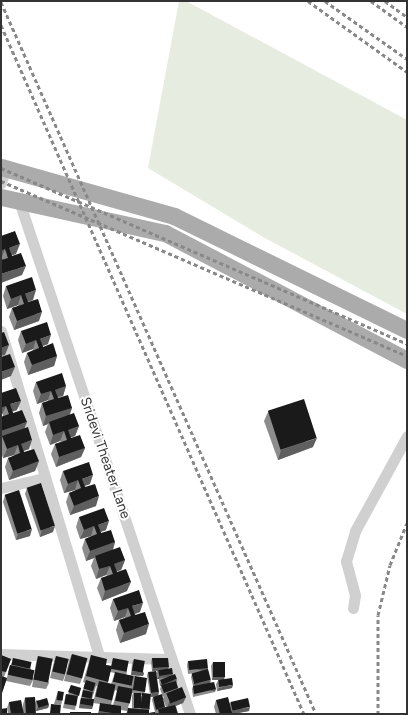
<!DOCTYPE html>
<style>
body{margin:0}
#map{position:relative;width:408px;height:715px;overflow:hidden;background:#fff;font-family:Figtree,sans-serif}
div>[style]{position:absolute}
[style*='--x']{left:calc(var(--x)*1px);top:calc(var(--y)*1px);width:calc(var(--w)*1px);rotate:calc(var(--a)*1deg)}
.green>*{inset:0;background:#e6ecdf}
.street>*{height:11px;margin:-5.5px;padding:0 5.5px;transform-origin:5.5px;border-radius:5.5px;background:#d0d0d0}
.primary>*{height:17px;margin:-8.5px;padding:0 8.5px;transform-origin:8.5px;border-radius:8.5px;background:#ababab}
.rail>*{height:3px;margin-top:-1.5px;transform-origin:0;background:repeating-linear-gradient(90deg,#888 0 4px,transparent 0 7px)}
.wall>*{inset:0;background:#8c8c8c}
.shaded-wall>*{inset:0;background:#5f5f5f;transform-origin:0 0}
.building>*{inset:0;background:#1a1a1a;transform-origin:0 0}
span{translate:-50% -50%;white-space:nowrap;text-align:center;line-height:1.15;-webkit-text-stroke:4px #fff;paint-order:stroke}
.street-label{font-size:14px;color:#333}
.frame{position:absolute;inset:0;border:2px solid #333;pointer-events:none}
</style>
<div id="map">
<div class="green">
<i style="clip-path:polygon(179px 1px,186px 1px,407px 120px,407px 314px,263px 237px,148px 168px)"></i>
</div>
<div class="street">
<i style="--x:1;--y:183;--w:16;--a:-72"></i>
<i style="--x:19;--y:201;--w:541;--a:71.57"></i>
<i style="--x:1;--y:331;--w:338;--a:73.2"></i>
<i style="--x:1;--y:488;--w:44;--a:-13.1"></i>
<i style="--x:353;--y:608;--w:13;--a:-81"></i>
<i style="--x:355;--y:595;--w:35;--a:-105"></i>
<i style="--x:346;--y:561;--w:31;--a:-73"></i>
<i style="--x:355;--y:531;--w:108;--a:-61.3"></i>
<i style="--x:1;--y:654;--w:167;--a:1.7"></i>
</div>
<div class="primary">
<i style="--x:1;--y:167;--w:180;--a:15.8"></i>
<i style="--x:174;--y:216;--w:259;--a:26.1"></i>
<i style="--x:1;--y:197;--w:168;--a:12.4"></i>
<i style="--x:165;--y:233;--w:273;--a:27.7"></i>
</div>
<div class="rail">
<i style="--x:308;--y:1;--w:122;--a:35.6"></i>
<i style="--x:325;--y:1;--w:100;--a:35.3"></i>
<i style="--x:371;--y:1;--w:44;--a:35.8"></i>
<i style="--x:385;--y:1;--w:27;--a:36"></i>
<i style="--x:1;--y:2;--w:779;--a:66.13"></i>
<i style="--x:1;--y:25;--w:753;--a:66.26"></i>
<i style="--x:1;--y:168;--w:443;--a:23.4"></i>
<i style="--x:1;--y:181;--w:442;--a:23.3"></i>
<i style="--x:378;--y:714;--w:99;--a:-90"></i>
<i style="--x:378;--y:615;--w:51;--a:-76.5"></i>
<i style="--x:390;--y:565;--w:45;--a:-68"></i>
</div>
<div class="wall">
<i style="clip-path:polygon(1px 236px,16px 254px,11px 255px,22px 275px,1px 259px)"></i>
<i style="clip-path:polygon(6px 286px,33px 300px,28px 301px,39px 321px,14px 330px,9px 317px,12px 308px,18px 306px,18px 305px,7px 309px,3px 296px)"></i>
<i style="clip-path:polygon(21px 331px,48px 344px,43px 346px,43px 347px,57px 356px,54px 366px,28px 375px,24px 362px,27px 353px,33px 350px,33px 349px,22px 353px,18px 340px)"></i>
<i style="clip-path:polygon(36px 382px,66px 386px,63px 396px,58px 397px,72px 408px,69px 415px,79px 426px,75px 436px,70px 437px,71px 438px,85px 448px,81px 457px,56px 467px,51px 454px,55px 444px,61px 442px,60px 441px,50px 445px,45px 432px,48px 424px,43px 426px,39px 413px,42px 403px,48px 401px,48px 400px,37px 404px,33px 391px)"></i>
<i style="clip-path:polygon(1px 393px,17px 410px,12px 412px,25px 428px,29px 449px,24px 451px,24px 452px,39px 461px,35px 471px,9px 480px,5px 467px,8px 458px,14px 456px,14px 455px,3px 458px,1px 452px,1px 417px,3px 416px)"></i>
<i style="clip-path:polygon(268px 412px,313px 447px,278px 460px,264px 421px)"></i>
<i style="clip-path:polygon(63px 471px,90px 484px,85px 486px,96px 506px,70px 515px,66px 502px,69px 493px,75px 491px,75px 490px,64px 493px,60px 480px)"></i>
<i style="clip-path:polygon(27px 488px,53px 532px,40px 537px,25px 494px)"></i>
<i style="clip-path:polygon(5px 495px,30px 536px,16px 540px,3px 502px)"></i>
<i style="clip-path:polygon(79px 517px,106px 530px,101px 532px,101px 533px,115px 542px,113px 550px,125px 560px,121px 570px,116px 571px,127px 591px,102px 601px,97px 588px,101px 578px,107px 576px,106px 575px,96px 579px,91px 566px,94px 558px,86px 561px,82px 548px,85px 539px,91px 536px,80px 539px,76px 527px)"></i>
<i style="clip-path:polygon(113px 599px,140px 612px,135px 614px,146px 634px,120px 643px,116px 630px,119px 620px,125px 618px,125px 617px,114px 621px,110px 608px)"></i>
<i style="clip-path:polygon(72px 654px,82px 678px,80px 684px,64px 681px,69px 661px)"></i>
<i style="clip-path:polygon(1px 655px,11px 659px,4px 677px,7px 678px,8px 672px,10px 665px,11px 665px,13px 658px,31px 669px,33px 680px,30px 686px,6px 681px,1px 696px)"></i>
<i style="clip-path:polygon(evenodd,91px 655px,106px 665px,111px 666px,113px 658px,127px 672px,126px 675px,135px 676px,145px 692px,144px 693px,150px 694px,147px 676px,148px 672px,159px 692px,158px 695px,165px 707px,166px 707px,163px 699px,164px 696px,163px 697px,160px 689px,161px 686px,160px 686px,159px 681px,159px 679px,157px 679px,156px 673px,157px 671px,152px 671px,151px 662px,152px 658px,169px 667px,168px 668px,173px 674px,172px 675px,176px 681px,178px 688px,186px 697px,183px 703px,176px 706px,178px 714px,156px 714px,156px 713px,155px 713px,155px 714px,126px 714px,127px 711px,121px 710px,121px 714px,98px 714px,100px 704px,93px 703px,92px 709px,79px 708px,80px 701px,85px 683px,83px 682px,91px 655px,110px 672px,115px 673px,111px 684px,108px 683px,110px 672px,91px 655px,96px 686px,97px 686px,94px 699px,92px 699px,96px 686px,91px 655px,115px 690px,117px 691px,113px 705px,111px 705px,115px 690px,91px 655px,132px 693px,133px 693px,132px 696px,132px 709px,128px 708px,132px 693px,91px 655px,141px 695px,142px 695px,141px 697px,140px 709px,141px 695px,91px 655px,150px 695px,151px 697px,156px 696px,153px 697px,152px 700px,155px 712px,149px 713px,150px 695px)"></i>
<i style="clip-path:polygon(38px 656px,49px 683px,46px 689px,32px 687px,36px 663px)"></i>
<i style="clip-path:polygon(56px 656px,65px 675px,63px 681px,50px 678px,54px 662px)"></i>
<i style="clip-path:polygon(134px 659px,144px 673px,143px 676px,131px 675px,132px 663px)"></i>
<i style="clip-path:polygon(188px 661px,208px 670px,210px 682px,215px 692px,193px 697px,192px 689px,193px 686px,191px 677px,192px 674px,194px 673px,188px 674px,187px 665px)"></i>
<i style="clip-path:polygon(213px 662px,224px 680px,212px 680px,211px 666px)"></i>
<i style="clip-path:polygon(218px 681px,232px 688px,217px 691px,216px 684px)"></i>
<i style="clip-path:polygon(71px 685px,81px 688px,77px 699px,75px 710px,63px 708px,65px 698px,66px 694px,68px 695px)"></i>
<i style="clip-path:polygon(58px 691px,62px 702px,61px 705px,54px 704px)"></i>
<i style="clip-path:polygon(25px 698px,35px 703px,36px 700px,49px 705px,48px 708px,36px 711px,35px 706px,36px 714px,8px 714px,7px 708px,9px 702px,23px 711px,23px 704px)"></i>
<i style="clip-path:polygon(216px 700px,230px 703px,249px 711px,233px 714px,216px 714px,214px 707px)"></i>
</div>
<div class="shaded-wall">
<i style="clip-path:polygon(20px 244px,16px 254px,7px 257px,9px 248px)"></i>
<i style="clip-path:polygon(5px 249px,1px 259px,1px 251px)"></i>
<i style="clip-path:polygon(26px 266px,22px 275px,1px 283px,1px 274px)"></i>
<i style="clip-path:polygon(36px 290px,33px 300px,24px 303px,25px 294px)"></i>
<i style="clip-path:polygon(21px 295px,18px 305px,7px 309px,11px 299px)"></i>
<i style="clip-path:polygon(42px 312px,39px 321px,14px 330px,17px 321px)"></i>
<i style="clip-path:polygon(51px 335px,48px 344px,39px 347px,40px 339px)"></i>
<i style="clip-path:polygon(36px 340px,33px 349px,22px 353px,26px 344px)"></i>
<i style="clip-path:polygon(9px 345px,5px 355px,1px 356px,1px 348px)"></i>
<i style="clip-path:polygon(57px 356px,54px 366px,28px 375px,32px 365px)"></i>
<i style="clip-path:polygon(15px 367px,11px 376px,1px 380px,1px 372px)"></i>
<i style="clip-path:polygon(66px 386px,63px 396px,54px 398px,55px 390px)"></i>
<i style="clip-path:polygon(51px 391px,48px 400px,37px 404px,41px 394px)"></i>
<i style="clip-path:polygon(21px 401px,17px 410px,8px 413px,10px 404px)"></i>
<i style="clip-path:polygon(6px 406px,2px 415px,1px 416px,1px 408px)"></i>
<i style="clip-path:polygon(72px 408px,69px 417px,49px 422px,48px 424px,43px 426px,46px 416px)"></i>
<i style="clip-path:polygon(27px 422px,23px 432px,2px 436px,1px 439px,1px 431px)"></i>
<i style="clip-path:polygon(79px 426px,75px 436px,67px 439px,68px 430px)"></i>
<i style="clip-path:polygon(64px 431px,60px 441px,50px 445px,53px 435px)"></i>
<i style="clip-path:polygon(317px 438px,313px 447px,278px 460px,281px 450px)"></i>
<i style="clip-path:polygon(32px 440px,29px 449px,20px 452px,21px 444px)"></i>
<i style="clip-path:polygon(18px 445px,14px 455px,3px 458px,7px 449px)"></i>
<i style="clip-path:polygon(85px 448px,81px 457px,56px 467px,59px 457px)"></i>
<i style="clip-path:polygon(39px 461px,35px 471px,9px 480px,13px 471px)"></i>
<i style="clip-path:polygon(93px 475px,90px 484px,81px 487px,82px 479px)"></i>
<i style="clip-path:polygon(78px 480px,75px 490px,64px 493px,68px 484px)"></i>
<i style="clip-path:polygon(99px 496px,96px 506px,70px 515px,74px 506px)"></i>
<i style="clip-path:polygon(109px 521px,106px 530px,97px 533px,98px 525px)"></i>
<i style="clip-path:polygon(55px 526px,53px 532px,40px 537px,42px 530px)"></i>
<i style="clip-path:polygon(94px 526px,91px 536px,80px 539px,84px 530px)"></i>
<i style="clip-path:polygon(32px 529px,30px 536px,16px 540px,18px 534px)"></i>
<i style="clip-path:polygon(115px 542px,112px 552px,95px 556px,94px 558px,86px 561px,90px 551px)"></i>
<i style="clip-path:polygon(125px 560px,121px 570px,112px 573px,114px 564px)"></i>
<i style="clip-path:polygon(110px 566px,106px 575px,96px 579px,99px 569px)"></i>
<i style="clip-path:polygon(131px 582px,127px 591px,102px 601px,105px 591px)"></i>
<i style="clip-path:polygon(143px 603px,140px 612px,131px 615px,132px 606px)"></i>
<i style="clip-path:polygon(128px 608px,125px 617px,114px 621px,118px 611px)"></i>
<i style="clip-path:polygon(149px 624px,146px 634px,120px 643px,124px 633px)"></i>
<i style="clip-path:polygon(169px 667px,167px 670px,152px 671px,153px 668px)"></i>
<i style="left:208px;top:668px;width:4px;height:19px;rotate:104deg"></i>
<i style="clip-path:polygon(132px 671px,144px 673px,143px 676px,131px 675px)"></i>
<i style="clip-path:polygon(173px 674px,171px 677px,160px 678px,159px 679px,157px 679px,159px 676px)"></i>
<i style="clip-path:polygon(225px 676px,224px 680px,212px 680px,213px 677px)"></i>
<i style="clip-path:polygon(177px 679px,176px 683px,161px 685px,160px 686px,161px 683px)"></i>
<i style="clip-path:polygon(211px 680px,210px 683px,193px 688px,195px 684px)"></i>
<i style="clip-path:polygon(233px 685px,232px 688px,217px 691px,219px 688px)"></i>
<i style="left:216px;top:689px;width:3px;height:23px;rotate:108deg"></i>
<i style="clip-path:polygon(159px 692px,158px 696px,151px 697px,152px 693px)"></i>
<i style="clip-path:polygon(186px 697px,183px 703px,167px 709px,169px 702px)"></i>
<i style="clip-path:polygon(80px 704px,93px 706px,92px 709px,79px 708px)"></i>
<i style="clip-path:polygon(49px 705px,48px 708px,36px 711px,38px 707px)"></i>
<i style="clip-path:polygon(250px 707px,249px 711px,233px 714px,229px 714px,232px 711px)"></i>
<i style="clip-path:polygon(141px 708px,150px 708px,148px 712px,140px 711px)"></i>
<i style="clip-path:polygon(99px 711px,118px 714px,98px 714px)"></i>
</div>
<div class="building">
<i style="clip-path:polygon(15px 231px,20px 244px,9px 248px,12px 256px,21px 253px,26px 266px,1px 274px,1px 260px,8px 258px,5px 249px,1px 251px,1px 236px)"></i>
<i style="clip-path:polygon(32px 277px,36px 290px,25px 294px,28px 302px,38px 299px,42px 312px,17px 321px,12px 308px,24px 304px,21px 295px,11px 299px,6px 286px)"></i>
<i style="clip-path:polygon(47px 322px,51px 335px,40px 339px,43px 347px,53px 343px,57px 356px,32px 365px,27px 353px,39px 348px,36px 340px,26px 344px,21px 331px)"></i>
<i style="clip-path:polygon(4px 332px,9px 345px,1px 348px,1px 333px)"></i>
<i style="clip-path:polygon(10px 354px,15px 367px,1px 372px,1px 357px)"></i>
<i style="clip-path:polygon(62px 373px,66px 386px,55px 390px,58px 398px,68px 395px,72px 408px,46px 416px,42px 403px,54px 399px,51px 391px,41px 394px,36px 382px)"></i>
<i style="clip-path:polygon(16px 388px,21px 401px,10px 404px,13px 413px,22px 410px,27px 422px,1px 431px,1px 417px,9px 414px,6px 406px,1px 408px,1px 393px)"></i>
<i style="left:304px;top:399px;width:41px;height:38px;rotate:72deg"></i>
<i style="clip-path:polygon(74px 413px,79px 426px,68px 430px,71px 438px,80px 435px,85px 448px,59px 457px,55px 444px,67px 440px,64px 431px,53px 435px,49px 422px)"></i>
<i style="clip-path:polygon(28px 427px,32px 440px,21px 444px,24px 452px,34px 449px,39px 461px,13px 471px,8px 458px,20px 453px,18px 445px,7px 449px,2px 436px)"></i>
<i style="clip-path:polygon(89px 462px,93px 475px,82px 479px,85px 487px,95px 484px,99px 496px,74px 506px,69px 493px,81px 488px,78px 480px,68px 484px,63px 471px)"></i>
<i style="left:41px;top:483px;width:45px;height:15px;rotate:72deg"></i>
<i style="left:19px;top:490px;width:41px;height:15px;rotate:72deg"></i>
<i style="clip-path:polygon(104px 508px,109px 521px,98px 525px,101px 533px,111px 530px,115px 542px,90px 551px,85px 539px,97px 534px,94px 526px,84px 530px,79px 517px)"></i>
<i style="clip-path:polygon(120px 547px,125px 560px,114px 564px,117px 572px,126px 569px,131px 582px,105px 591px,101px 578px,113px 574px,110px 566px,99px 569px,95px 556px)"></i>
<i style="clip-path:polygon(139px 590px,143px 603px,132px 606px,135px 615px,145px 612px,149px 624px,124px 633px,119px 620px,131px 616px,128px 608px,118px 611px,113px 599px)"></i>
<i style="left:72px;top:654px;width:16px;height:21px;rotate:15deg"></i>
<i style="clip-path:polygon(1px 655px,11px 659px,6px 672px,1px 671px)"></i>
<i style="clip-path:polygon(91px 655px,107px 659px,106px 665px,112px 666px,108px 682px,86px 676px)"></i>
<i style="left:38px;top:656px;width:15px;height:24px;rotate:11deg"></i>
<i style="left:56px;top:656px;width:13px;height:16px;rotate:13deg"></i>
<i style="left:13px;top:658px;width:19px;height:7px;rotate:12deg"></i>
<i style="left:113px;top:658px;width:16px;height:11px;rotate:11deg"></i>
<i style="clip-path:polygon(152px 658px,168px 658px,169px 667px,153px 668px)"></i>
<i style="left:134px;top:659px;width:11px;height:12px;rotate:10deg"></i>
<i style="left:207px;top:659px;width:9px;height:19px;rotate:84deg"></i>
<i style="left:213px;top:662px;width:12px;height:15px"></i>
<i style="left:10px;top:665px;width:25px;height:10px;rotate:12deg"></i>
<i style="left:172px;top:668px;width:6px;height:14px;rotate:81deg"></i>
<i style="left:208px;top:669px;width:11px;height:17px;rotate:75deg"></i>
<i style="left:156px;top:671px;width:21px;height:8px;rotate:82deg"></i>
<i style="left:115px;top:672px;width:19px;height:10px;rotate:12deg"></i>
<i style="left:175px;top:674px;width:5px;height:16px;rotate:68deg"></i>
<i style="clip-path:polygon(1px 676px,7px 678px,2px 693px,1px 692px)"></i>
<i style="clip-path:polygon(135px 676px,147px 678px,145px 692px,133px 690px,133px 689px)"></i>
<i style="left:232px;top:678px;width:7px;height:14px;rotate:82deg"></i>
<i style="left:86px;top:680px;width:10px;height:9px;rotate:17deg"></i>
<i style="left:99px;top:681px;width:17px;height:16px;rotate:13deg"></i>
<i style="clip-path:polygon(176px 681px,178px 688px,164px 693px,161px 685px)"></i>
<i style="clip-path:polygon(214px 682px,216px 689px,194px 694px,193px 686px)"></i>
<i style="clip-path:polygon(71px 685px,81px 688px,79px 696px,68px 692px)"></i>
<i style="left:118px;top:686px;width:15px;height:15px;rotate:11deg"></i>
<i style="left:182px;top:687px;width:11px;height:17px;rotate:68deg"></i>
<i style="left:83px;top:690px;width:10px;height:7px;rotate:11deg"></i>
<i style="left:58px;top:691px;width:6px;height:9px;rotate:9deg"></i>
<i style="left:134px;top:693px;width:7px;height:15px"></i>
<i style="left:142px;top:693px;width:9px;height:15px;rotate:6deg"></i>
<i style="left:66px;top:694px;width:12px;height:10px;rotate:9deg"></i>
<i style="clip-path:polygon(162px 694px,165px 707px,158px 709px,156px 710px,153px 697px)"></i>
<i style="left:35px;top:697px;width:17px;height:10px;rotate:87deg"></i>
<i style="clip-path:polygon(228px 697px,232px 713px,229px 714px,220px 714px,216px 700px)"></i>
<i style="left:47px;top:698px;width:7px;height:11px;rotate:74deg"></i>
<i style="clip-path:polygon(81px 698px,94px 699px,93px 706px,80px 704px)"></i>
<i style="left:248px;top:698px;width:9px;height:18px;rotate:77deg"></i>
<i style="clip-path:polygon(21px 700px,24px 714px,11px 714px,9px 702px)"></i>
<i style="clip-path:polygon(100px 703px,121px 706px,121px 714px,112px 714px,118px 714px,99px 711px)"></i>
<i style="left:51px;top:704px;width:10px;height:9px;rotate:6deg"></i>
<i style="clip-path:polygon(175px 705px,178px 714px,159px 714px,158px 709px)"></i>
<i style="clip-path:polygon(7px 708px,7px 714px,1px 714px,1px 709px)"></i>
<i style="clip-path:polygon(128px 708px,149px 710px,149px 714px,127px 714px)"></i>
<i style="left:70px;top:712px;width:21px;height:2px"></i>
<i style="clip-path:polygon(155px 712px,155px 714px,149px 714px,149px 713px)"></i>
<i style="left:37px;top:713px;width:10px;height:1px"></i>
</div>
<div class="street-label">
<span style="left:105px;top:458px;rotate:71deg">Sridevi Theater Lane</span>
</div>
<div class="frame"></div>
</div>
